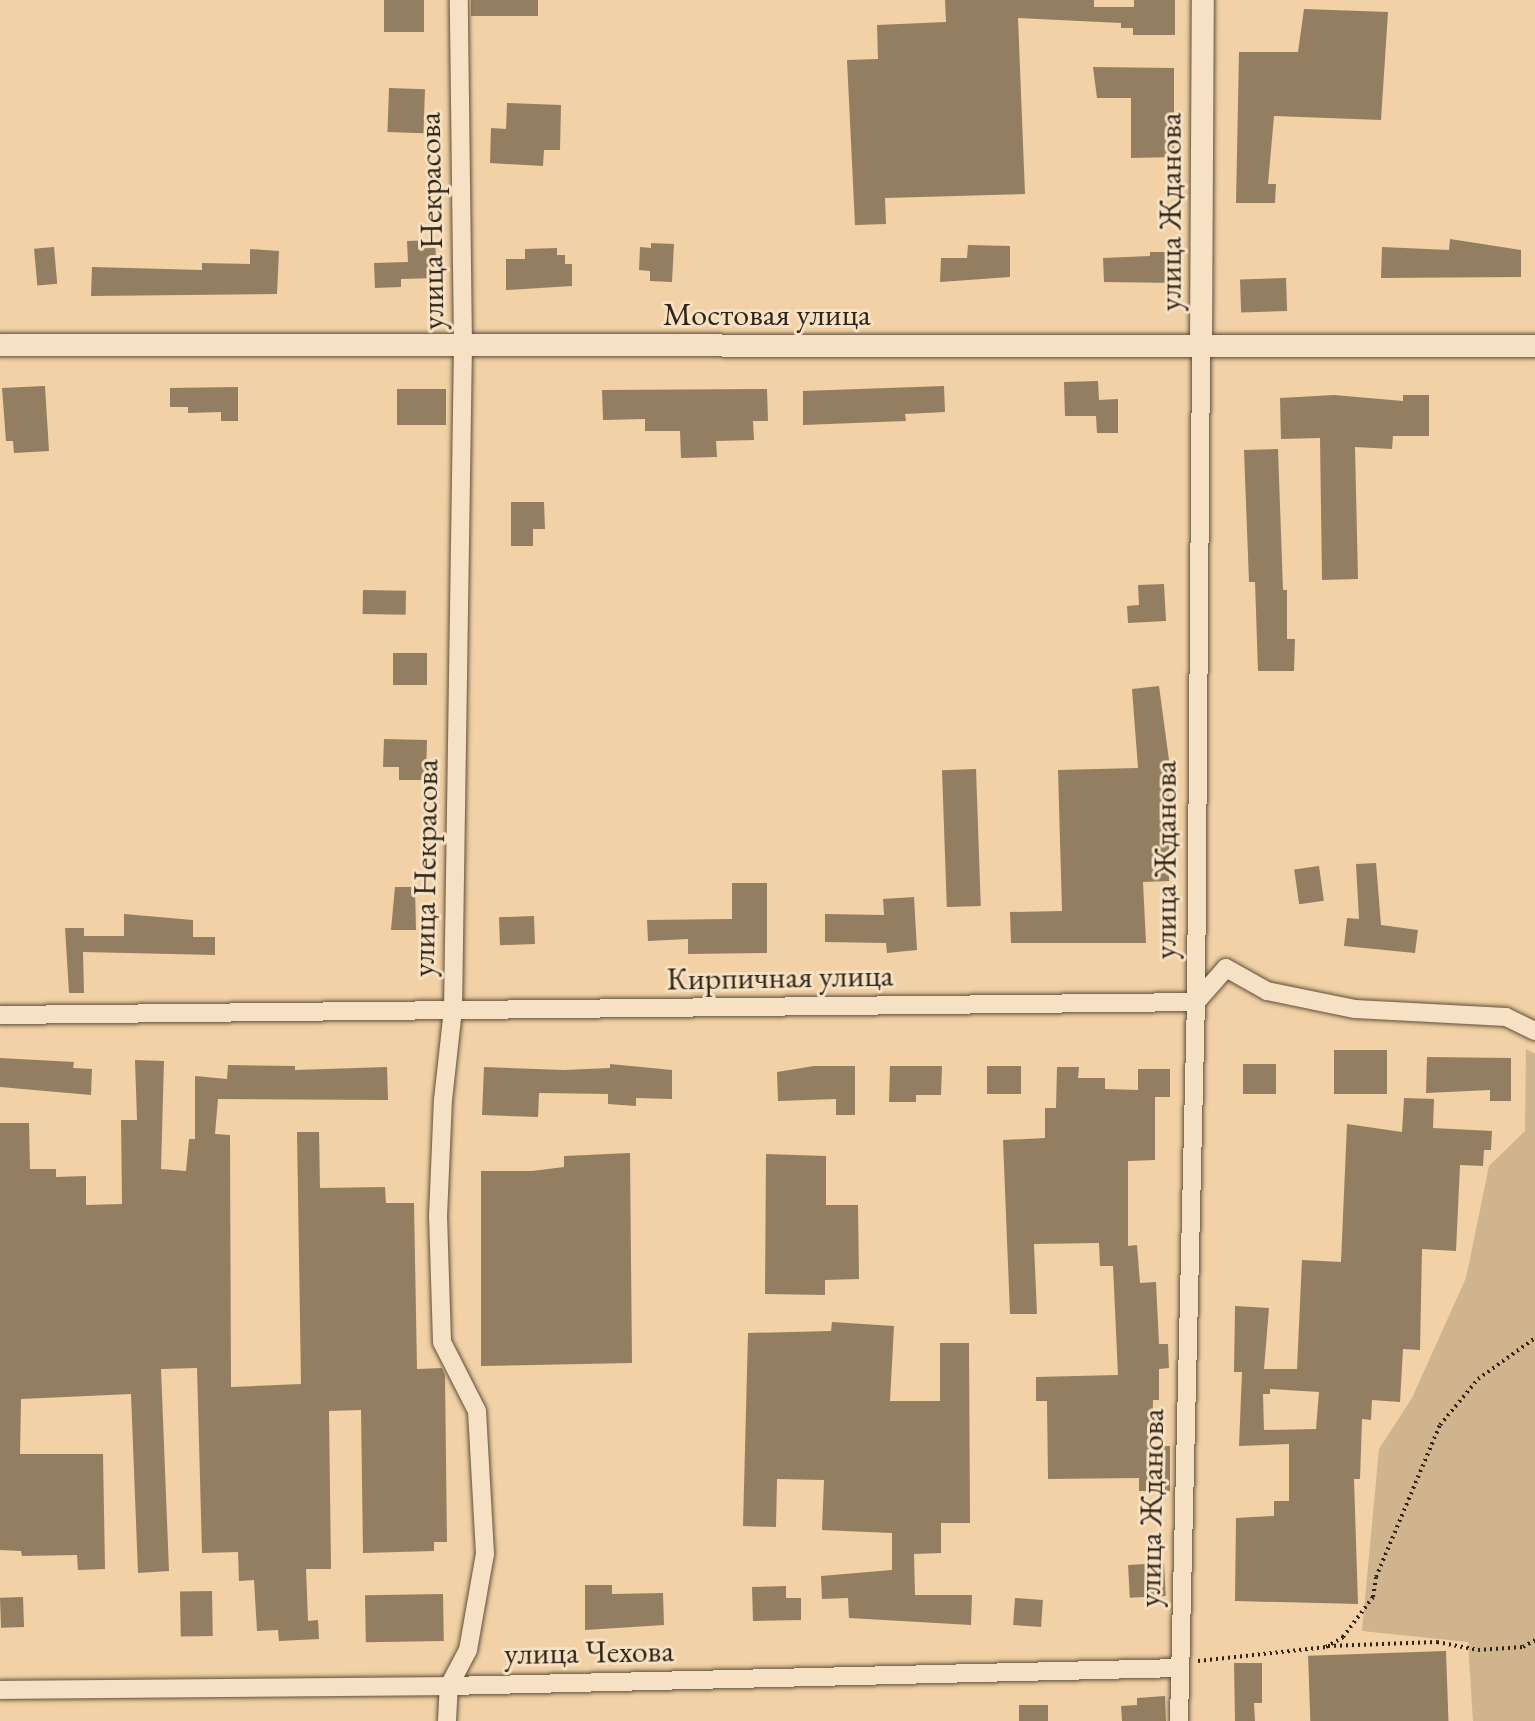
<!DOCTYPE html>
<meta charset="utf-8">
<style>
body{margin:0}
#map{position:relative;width:1535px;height:1721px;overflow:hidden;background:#f1d1a5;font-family:"EB Garamond",serif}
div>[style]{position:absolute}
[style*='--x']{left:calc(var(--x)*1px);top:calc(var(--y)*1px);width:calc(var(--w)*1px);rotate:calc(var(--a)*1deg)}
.green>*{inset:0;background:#d0b48d}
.building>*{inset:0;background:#937e61;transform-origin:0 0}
.path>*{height:4px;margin-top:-2px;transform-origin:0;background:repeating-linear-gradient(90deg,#2e2417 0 2px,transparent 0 6px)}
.roads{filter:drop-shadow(0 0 2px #5f4f3a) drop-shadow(0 0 2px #5f4f3a)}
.minor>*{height:18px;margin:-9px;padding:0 9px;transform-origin:9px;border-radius:9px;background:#f6e1c4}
.tertiary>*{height:22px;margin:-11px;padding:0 11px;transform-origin:11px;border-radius:11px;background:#f6e1c4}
span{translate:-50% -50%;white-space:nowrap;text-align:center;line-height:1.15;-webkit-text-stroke:6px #f6e1c4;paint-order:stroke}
.street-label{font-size:32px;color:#2e2417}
</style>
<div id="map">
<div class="green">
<i style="clip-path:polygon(1526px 1049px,1535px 1054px,1535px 1721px,1473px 1721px,1468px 1642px,1362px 1631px,1379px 1449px,1412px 1398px,1466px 1278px,1489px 1166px,1525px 1131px)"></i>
</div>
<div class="building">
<i style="left:384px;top:0;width:40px;height:32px"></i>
<i style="left:471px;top:0;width:67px;height:16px"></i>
<i style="clip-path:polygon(945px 0,1094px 0,1094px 7px,1134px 7px,1134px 0,1175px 0,1175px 35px,1133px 35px,1133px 28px,1121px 28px,1121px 23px,1018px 18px,1025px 194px,885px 198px,886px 224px,855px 225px,847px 60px,878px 59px,877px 25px,946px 22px)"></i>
<i style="clip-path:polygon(1304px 9px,1388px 12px,1381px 120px,1274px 116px,1268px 184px,1276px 184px,1275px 203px,1236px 203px,1239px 52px,1298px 52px)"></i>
<i style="clip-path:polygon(1093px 67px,1174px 68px,1174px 157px,1131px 158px,1131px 98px,1097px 98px)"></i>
<i style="left:389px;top:88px;width:36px;height:44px;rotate:2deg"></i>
<i style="clip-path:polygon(507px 103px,561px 105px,560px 150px,544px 150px,543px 166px,490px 163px,491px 128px,506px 129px)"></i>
<i style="clip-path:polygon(1450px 239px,1521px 250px,1521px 277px,1381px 278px,1382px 247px,1449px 250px)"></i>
<i style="clip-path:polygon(435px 240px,437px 278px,401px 279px,401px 287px,375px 288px,374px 263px,408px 262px,407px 241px)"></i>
<i style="clip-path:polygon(651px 243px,674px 244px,672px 282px,650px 281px,650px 271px,639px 270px,640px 247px,651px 248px)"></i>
<i style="clip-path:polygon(968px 245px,1010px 246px,1010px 277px,940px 282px,941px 258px,967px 258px)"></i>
<i style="left:54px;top:247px;width:37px;height:20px;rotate:85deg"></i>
<i style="clip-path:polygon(557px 248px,557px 255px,565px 255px,565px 264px,572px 264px,572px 286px,506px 290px,506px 259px,525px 259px,525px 249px)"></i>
<i style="clip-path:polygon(250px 249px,279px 251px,277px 294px,91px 296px,92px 267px,202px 270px,202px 263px,250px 264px)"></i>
<i style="clip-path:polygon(1150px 252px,1178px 252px,1178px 283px,1104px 282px,1103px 258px,1150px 256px)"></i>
<i style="left:1286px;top:278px;width:33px;height:46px;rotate:88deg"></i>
<i style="clip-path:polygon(1098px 381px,1099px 400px,1118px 399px,1118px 433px,1097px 433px,1096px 416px,1065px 416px,1064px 382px)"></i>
<i style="clip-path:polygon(45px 386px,49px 451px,14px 453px,13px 441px,6px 441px,2px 388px)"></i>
<i style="clip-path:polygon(944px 386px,945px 412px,905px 414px,906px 421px,803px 425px,803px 391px)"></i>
<i style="clip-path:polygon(238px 387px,238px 421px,221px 421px,221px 412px,188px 413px,188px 407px,170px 407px,170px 388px)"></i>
<i style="left:397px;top:389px;width:49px;height:36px"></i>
<i style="clip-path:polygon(767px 389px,768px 421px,753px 421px,754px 440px,716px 441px,717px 457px,681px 458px,680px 431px,645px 431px,645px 419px,603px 420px,602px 390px)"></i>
<i style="clip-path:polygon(1334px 395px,1403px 401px,1403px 395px,1429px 395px,1429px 436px,1393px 436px,1392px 449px,1355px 447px,1358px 579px,1322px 580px,1320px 438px,1281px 439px,1280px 398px)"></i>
<i style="clip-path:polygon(1278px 449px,1283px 590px,1287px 590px,1287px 639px,1295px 639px,1294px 671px,1258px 671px,1255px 582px,1249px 582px,1244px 450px)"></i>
<i style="clip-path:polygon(511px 502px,544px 502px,545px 529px,533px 529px,533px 546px,511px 546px)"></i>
<i style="clip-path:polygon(1164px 584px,1166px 621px,1128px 623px,1127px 606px,1139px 605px,1138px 585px)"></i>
<i style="left:363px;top:590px;width:43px;height:24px;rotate:1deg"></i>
<i style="left:393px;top:653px;width:34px;height:32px"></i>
<i style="clip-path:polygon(1159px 686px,1169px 760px,1169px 881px,1143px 882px,1146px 943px,1011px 943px,1010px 912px,1062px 911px,1058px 770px,1138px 768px,1132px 689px)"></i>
<i style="clip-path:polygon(384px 739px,427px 740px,426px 780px,399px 780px,399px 767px,383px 767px)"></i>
<i style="left:976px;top:769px;width:137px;height:34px;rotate:88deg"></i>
<i style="clip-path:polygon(1376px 863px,1381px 925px,1418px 930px,1415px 953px,1344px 946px,1347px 918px,1359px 919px,1356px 864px)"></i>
<i style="left:1319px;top:866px;width:35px;height:25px;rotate:82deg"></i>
<i style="clip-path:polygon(732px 883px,767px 883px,767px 953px,688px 954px,688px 939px,648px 941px,647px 920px,732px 919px)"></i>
<i style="clip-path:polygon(395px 887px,415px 887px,416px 930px,391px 930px)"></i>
<i style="clip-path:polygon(914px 897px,917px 950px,887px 953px,886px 943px,825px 942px,825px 914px,884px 915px,883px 899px)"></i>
<i style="clip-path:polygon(124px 914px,193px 920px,193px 937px,215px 937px,215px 955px,83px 952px,84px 993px,69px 993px,65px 928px,84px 928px,84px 936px,124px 936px)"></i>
<i style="left:534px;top:916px;width:28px;height:35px;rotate:88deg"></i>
<i style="left:1334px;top:1050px;width:53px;height:44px"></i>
<i style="clip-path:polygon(1427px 1057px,1511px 1058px,1511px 1101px,1490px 1101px,1490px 1090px,1426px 1093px)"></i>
<i style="clip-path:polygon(0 1058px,74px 1062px,73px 1068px,92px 1069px,91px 1095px,0 1087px)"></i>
<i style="clip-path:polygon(135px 1060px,164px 1061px,161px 1169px,186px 1171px,189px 1139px,195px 1139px,195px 1076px,227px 1079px,228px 1065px,295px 1066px,295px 1070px,387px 1067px,388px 1100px,218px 1099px,215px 1134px,230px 1135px,231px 1387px,301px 1384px,297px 1132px,319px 1132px,320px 1188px,385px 1187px,386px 1203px,414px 1203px,417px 1369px,442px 1368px,445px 1375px,447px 1542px,434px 1542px,434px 1551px,363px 1553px,361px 1410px,329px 1411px,331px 1569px,306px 1569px,308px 1621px,318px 1620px,319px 1639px,279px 1641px,278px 1630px,257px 1631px,254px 1580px,239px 1581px,238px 1552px,202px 1553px,197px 1368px,161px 1369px,169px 1571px,138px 1573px,131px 1394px,21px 1399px,20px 1454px,103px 1454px,105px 1569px,78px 1570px,77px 1555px,22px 1556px,21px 1551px,0 1550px,0 1123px,29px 1123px,30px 1169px,56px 1169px,56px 1177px,86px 1176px,86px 1205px,122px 1204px,121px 1120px,137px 1120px)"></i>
<i style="clip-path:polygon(610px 1064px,672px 1070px,672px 1099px,636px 1098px,636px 1106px,608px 1104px,608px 1094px,539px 1093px,538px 1117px,482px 1115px,484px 1067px,564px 1070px,610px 1068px)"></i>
<i style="left:1276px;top:1064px;width:30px;height:33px;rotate:90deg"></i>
<i style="clip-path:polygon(814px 1066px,855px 1066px,855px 1115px,836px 1115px,836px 1099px,778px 1101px,777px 1072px)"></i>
<i style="clip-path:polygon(890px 1066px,942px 1066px,941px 1095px,916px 1095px,916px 1102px,889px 1102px)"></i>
<i style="left:987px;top:1066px;width:34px;height:28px"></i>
<i style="clip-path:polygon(1057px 1067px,1079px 1067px,1078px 1078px,1105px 1078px,1105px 1089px,1138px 1090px,1138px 1069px,1170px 1069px,1170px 1097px,1155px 1097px,1155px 1160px,1128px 1161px,1128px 1246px,1137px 1245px,1140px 1283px,1156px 1282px,1159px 1344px,1168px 1344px,1169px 1368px,1159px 1369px,1159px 1400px,1153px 1400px,1152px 1446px,1170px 1446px,1170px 1491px,1139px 1491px,1139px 1478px,1048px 1479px,1047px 1401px,1036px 1401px,1036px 1377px,1118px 1375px,1113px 1266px,1100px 1266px,1099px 1243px,1034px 1244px,1037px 1314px,1010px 1314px,1003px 1140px,1045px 1138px,1045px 1108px,1056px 1108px)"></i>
<i style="clip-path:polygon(evenodd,1404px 1098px,1434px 1099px,1433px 1128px,1492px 1131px,1491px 1150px,1484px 1150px,1483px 1166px,1460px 1165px,1456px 1251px,1422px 1249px,1420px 1350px,1403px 1349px,1400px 1402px,1372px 1400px,1371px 1420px,1362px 1419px,1360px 1479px,1354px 1479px,1358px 1604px,1235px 1601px,1236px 1518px,1274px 1516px,1274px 1501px,1289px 1501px,1289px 1444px,1239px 1446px,1242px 1372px,1234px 1372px,1235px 1306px,1269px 1308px,1264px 1369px,1297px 1369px,1302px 1260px,1341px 1262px,1347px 1124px,1402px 1132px,1404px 1098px,1270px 1389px,1319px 1392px,1316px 1429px,1264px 1430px,1263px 1394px,1270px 1394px,1270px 1389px)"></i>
<i style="clip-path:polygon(630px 1153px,632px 1363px,481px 1366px,481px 1171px,532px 1171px,564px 1167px,564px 1156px)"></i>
<i style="clip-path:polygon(766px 1154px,826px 1156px,826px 1205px,858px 1205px,859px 1279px,825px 1280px,825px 1295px,765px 1294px)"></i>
<i style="clip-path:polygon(832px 1322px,894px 1326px,890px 1401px,940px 1401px,940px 1343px,969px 1343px,970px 1523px,941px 1523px,941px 1553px,914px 1554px,915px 1595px,972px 1595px,971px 1625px,849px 1618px,848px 1598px,822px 1599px,821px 1576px,892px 1570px,892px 1533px,822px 1530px,824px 1480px,777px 1479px,776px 1527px,743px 1526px,748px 1333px,831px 1331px)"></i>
<i style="left:1164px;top:1563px;width:33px;height:36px;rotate:87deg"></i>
<i style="clip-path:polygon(585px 1585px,612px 1585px,612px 1594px,663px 1593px,664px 1625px,585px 1630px)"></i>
<i style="clip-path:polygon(786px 1586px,786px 1598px,801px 1598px,801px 1620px,753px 1621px,752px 1587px)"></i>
<i style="left:212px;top:1591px;width:45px;height:32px;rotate:89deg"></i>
<i style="left:443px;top:1594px;width:47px;height:78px;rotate:89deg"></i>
<i style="left:23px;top:1597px;width:30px;height:23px;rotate:88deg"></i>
<i style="left:1015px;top:1598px;width:28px;height:27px;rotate:4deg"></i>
<i style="left:1446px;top:1651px;width:70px;height:138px;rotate:88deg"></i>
<i style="clip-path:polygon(1234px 1663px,1262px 1663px,1262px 1703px,1254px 1703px,1255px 1721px,1235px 1721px)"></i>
<i style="clip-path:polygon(1165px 1696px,1166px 1721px,1122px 1721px,1121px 1706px,1137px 1705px,1137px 1698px)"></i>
<i style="left:1019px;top:1705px;width:29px;height:16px"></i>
</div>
<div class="path">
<i style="--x:1328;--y:1646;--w:109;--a:-2.1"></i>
<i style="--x:1437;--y:1642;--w:42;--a:11"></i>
<i style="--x:1478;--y:1650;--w:45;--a:-3.8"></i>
<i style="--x:1523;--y:1647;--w:14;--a:-30"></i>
<i style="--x:1198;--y:1661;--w:129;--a:-6.2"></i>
<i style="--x:1326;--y:1647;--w:20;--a:-30"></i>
<i style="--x:1343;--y:1637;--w:50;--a:-53.1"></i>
<i style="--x:1373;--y:1597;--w:20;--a:-81"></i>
<i style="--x:1376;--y:1577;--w:165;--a:-67.2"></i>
<i style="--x:1440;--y:1425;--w:60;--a:-50.4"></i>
<i style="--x:1478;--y:1379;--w:70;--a:-35.7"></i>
</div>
<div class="roads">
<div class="minor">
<i style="--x:0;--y:1015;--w:1196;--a:-0.62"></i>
<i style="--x:1196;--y:1002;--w:45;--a:-48.6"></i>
<i style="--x:1226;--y:968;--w:47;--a:29.3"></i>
<i style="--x:1267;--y:991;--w:90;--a:11.6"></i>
<i style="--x:1355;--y:1009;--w:151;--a:3"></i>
<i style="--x:1506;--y:1017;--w:32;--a:26"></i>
<i style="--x:0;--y:1690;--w:449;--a:-0.5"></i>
<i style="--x:449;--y:1686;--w:730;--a:-1.41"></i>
<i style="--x:447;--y:1721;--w:35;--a:-87"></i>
<i style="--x:449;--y:1686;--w:41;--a:-62.2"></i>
<i style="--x:468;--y:1650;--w:97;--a:-80"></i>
<i style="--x:485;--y:1554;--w:143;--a:-93.2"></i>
<i style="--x:477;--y:1411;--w:77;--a:-116.9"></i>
<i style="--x:442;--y:1342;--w:125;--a:-91.8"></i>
<i style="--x:438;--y:1217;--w:117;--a:-87.6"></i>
<i style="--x:443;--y:1100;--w:91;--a:-83.7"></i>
<i style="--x:453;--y:1010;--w:664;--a:-89.14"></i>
<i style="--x:463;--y:346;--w:346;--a:-90.7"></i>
<i style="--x:1179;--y:1721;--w:719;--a:-88.65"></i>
<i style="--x:1196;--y:1002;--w:656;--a:-89.56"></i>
</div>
<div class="tertiary">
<i style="--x:0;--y:345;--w:1535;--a:0.04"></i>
<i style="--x:1201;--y:346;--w:346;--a:-89.7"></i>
</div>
</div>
<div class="street-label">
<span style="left:1170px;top:212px;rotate:-90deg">улица Жданова</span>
<span style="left:431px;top:221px;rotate:-91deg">улица Некрасова</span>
<span style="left:767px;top:314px">Мостовая улица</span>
<span style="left:1165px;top:860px;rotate:-90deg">улица Жданова</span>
<span style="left:425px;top:868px;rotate:-89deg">улица Некрасова</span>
<span style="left:780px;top:977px;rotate:-1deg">Кирпичная улица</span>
<span style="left:1151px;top:1508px;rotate:-89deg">улица Жданова</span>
<span style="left:589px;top:1652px;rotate:-1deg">улица Чехова</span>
</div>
</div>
